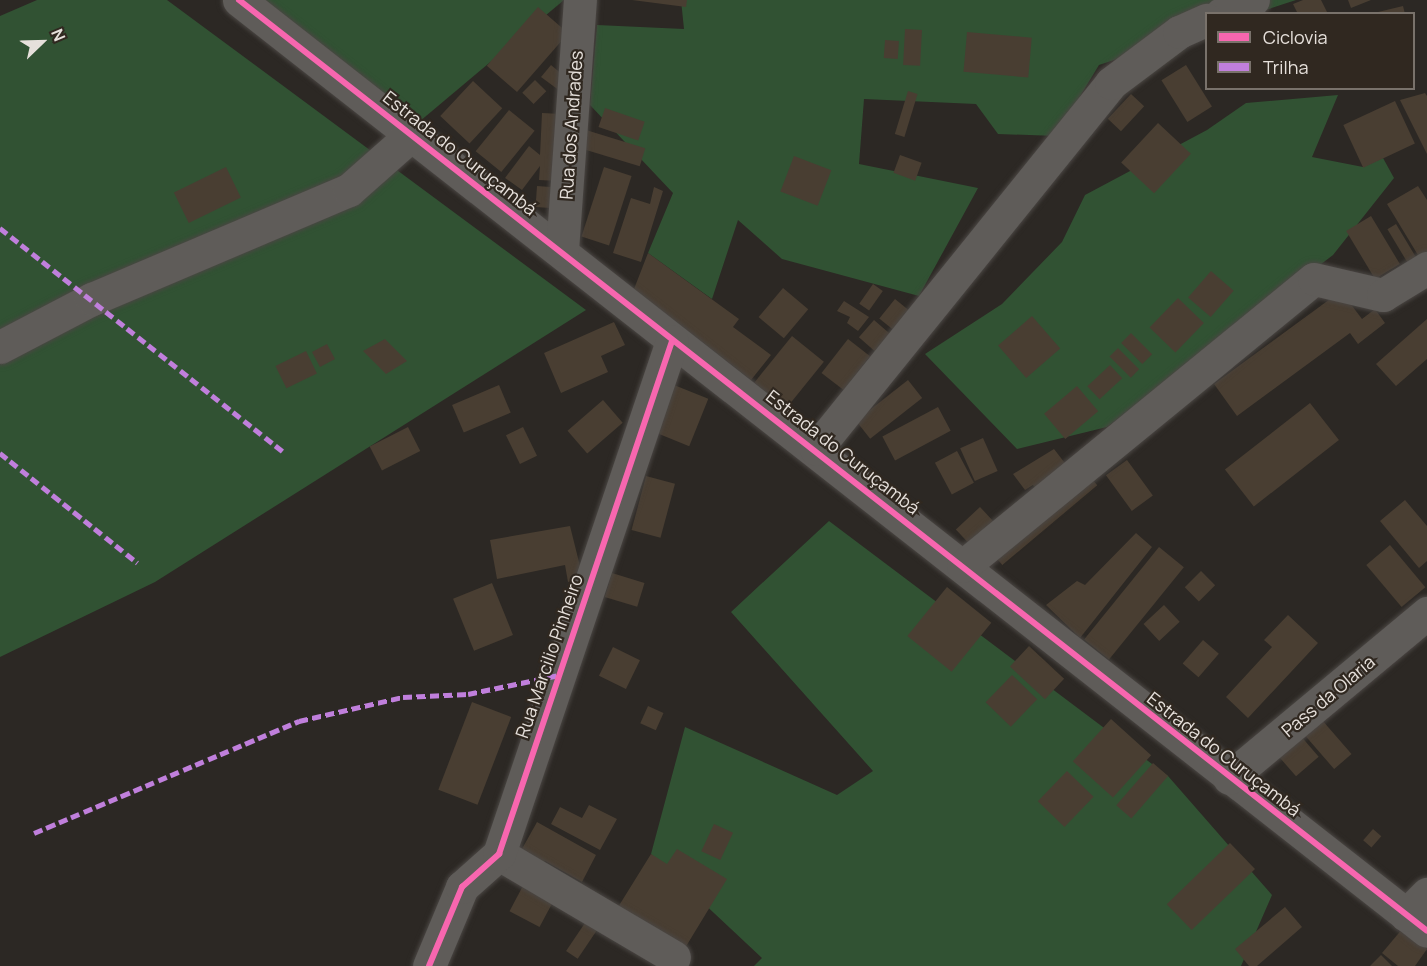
<!DOCTYPE html>
<meta charset="utf-8">
<style>
body{margin:0}
#map{position:relative;width:1427px;height:966px;overflow:hidden;background:#2c2824;font-family:Manrope,sans-serif}
div>[style]{position:absolute}
[style*='--x']{left:calc(var(--x)*1px);top:calc(var(--y)*1px);width:calc(var(--w)*1px);rotate:calc(var(--a)*1deg)}
.green>*{inset:0;background:#315233}
.building>*{inset:0;background:#493e32;transform-origin:0 0}
.roads{filter:drop-shadow(0 0 2px #4a4643) drop-shadow(0 0 2px #4a4643)}
.minor>*{height:33px;margin:-16.5px;padding:0 16.5px;transform-origin:16.5px;border-radius:16.5px;background:#5f5c59}
.quiet>*{height:4.5px;margin-top:-2.25px;transform-origin:0;background:repeating-linear-gradient(90deg,#c07fdc 0 9px,transparent 0 13.5px)}
.cycleway>*{height:6px;margin:-3px;padding:0 3px;transform-origin:3px;border-radius:3px;background:#f766af}
span{translate:-50% -50%;white-space:nowrap;text-align:center;line-height:1.15;-webkit-text-stroke:4.5px #302820;paint-order:stroke}
.street-label{font-size:18px;color:#e6e0db}
.legend{position:absolute;left:1205px;top:12px;width:210px;height:78px;box-sizing:border-box;background:#302820;border:2px solid #79726b;margin:0;padding:8px 10px;list-style:none;font-size:18px;color:#e6e0db}
.legend li{display:flex;align-items:center;gap:12px;height:30px}
.legend b{width:30px;border:2px solid #79726b}
.north{position:absolute;left:12px;top:12px;width:60px;height:60px;-webkit-text-stroke:4px #302820;paint-order:stroke;rotate:67deg;font-size:16px;font-weight:700;line-height:24px;text-align:center;color:#e6e0db}
.north::after{content:'';display:block;margin:auto;width:21px;height:27px;background:#e6e0db;clip-path:polygon(50% 0,100% 100%,50% 72%,0 100%)}
</style>
<div id="map">
<div class="green">
<i style="clip-path:polygon(37px 0,167px 0,586px 310px,155px 582px,0 657px,0 16px)"></i>
<i style="clip-path:polygon(263px 0,564px 0,413px 127px)"></i>
<i style="clip-path:polygon(681px 0,1296px 0,1099px 65px,1056px 136px,998px 134px,976px 104px,864px 99px,859px 164px,978px 188px,919px 296px,782px 259px,738px 220px,712px 299px,648px 253px,673px 193px,590px 105px,597px 25px,684px 29px)"></i>
<i style="clip-path:polygon(1338px 95px,1312px 157px,1363px 167px,1383px 158px,1394px 178px,1333px 255px,1107px 427px,1017px 449px,925px 354px,1002px 304px,1062px 242px,1085px 195px,1207px 130px,1246px 103px)"></i>
<i style="clip-path:polygon(829px 521px,1168px 776px,1272px 895px,1241px 966px,754px 966px,762px 958px,651px 854px,685px 727px,837px 795px,873px 771px,731px 612px)"></i>
</div>
<div class="building">
<i style="clip-path:polygon(632px 0,687px 0,686px 7px)"></i>
<i style="clip-path:polygon(1303px 0,1321px 0,1328px 14px,1298px 14px,1293px 4px)"></i>
<i style="clip-path:polygon(1348px 0,1371px 0,1351px 8px)"></i>
<i style="clip-path:polygon(1403px 6px,1405px 14px,1375px 14px,1374px 13px)"></i>
<i style="left:538px;top:7px;width:40px;height:78px;rotate:41deg"></i>
<i style="left:905px;top:29px;width:17px;height:36px;rotate:3deg"></i>
<i style="left:967px;top:32px;width:65px;height:40px;rotate:5deg"></i>
<i style="left:885px;top:40px;width:14px;height:18px;rotate:4deg"></i>
<i style="clip-path:polygon(551px 65px,563px 75px,560px 91px,541px 77px)"></i>
<i style="left:1186px;top:65px;width:49px;height:29px;rotate:58deg"></i>
<i style="left:535px;top:80px;width:16px;height:18px;rotate:45deg"></i>
<i style="left:473px;top:81px;width:40px;height:48px;rotate:43deg"></i>
<i style="left:908px;top:91px;width:10px;height:45px;rotate:17deg"></i>
<i style="clip-path:polygon(1425px 93px,1427px 96px,1427px 154px,1400px 100px)"></i>
<i style="left:1131px;top:94px;width:18px;height:34px;rotate:43deg"></i>
<i style="left:1395px;top:101px;width:47px;height:57px;rotate:65deg"></i>
<i style="left:605px;top:108px;width:42px;height:20px;rotate:19deg"></i>
<i style="left:509px;top:110px;width:33px;height:53px;rotate:39deg"></i>
<i style="clip-path:polygon(542px 113px,562px 114px,558px 181px,539px 180px,540px 166px,522px 190px,505px 178px,529px 146px,540px 155px)"></i>
<i style="left:1158px;top:123px;width:45px;height:54px;rotate:43deg"></i>
<i style="left:586px;top:130px;width:62px;height:19px;rotate:17deg"></i>
<i style="left:900px;top:155px;width:23px;height:19px;rotate:20deg"></i>
<i style="left:794px;top:156px;width:40px;height:38px;rotate:21deg"></i>
<i style="left:226px;top:167px;width:34px;height:58px;rotate:64deg"></i>
<i style="left:604px;top:167px;width:29px;height:73px;rotate:18deg"></i>
<i style="left:537px;top:186px;width:14px;height:21px;rotate:4deg"></i>
<i style="clip-path:polygon(1418px 186px,1427px 200px,1427px 256px,1421px 260px,1387px 204px)"></i>
<i style="clip-path:polygon(654px 187px,663px 191px,641px 262px,613px 253px,631px 198px,650px 204px)"></i>
<i style="left:1371px;top:216px;width:56px;height:29px;rotate:59deg"></i>
<i style="left:1396px;top:224px;width:39px;height:10px;rotate:59deg"></i>
<i style="clip-path:polygon(648px 253px,739px 319px,733px 327px,771px 355px,751px 380px,634px 289px)"></i>
<i style="left:1211px;top:271px;width:30px;height:35px;rotate:41deg"></i>
<i style="left:873px;top:284px;width:12px;height:24px;rotate:35deg"></i>
<i style="left:783px;top:288px;width:33px;height:38px;rotate:40deg"></i>
<i style="clip-path:polygon(1341px 291px,1362px 319px,1375px 309px,1385px 323px,1358px 344px,1350px 333px,1237px 416px,1214px 384px)"></i>
<i style="left:1178px;top:298px;width:36px;height:41px;rotate:44deg"></i>
<i style="left:895px;top:299px;width:19px;height:25px;rotate:39deg"></i>
<i style="clip-path:polygon(844px 301px,869px 317px,858px 331px,847px 323px,850px 317px,837px 311px)"></i>
<i style="left:1032px;top:316px;width:43px;height:45px;rotate:49deg"></i>
<i style="clip-path:polygon(1427px 319px,1427px 359px,1396px 386px,1376px 364px)"></i>
<i style="left:874px;top:320px;width:23px;height:23px;rotate:41deg"></i>
<i style="clip-path:polygon(614px 322px,625px 345px,601px 356px,608px 372px,561px 393px,544px 353px)"></i>
<i style="left:1131px;top:333px;width:30px;height:14px;rotate:45deg"></i>
<i style="left:792px;top:336px;width:41px;height:60px;rotate:39deg"></i>
<i style="clip-path:polygon(385px 339px,407px 361px,386px 374px,363px 351px)"></i>
<i style="left:848px;top:339px;width:28px;height:43px;rotate:38deg"></i>
<i style="left:327px;top:344px;width:17px;height:17px;rotate:62deg"></i>
<i style="left:1118px;top:348px;width:30px;height:12px;rotate:45deg"></i>
<i style="left:306px;top:351px;width:25px;height:34px;rotate:64deg"></i>
<i style="left:1110px;top:365px;width:18px;height:31px;rotate:47deg"></i>
<i style="left:908px;top:380px;width:23px;height:66px;rotate:52deg"></i>
<i style="left:499px;top:385px;width:30px;height:51px;rotate:67deg"></i>
<i style="left:674px;top:385px;width:37px;height:51px;rotate:22deg"></i>
<i style="left:1077px;top:386px;width:33px;height:43px;rotate:50deg"></i>
<i style="left:603px;top:400px;width:30px;height:47px;rotate:49deg"></i>
<i style="left:1310px;top:403px;width:47px;height:108px;rotate:52deg"></i>
<i style="left:938px;top:407px;width:27px;height:63px;rotate:62deg"></i>
<i style="left:408px;top:427px;width:27px;height:43px;rotate:63deg"></i>
<i style="left:523px;top:427px;width:32px;height:19px;rotate:64deg"></i>
<i style="left:983px;top:438px;width:36px;height:25px;rotate:66deg"></i>
<i style="clip-path:polygon(1054px 449px,1071px 471px,1041px 495px,1033px 485px,1025px 490px,1013px 474px)"></i>
<i style="left:957px;top:451px;width:36px;height:25px;rotate:62deg"></i>
<i style="left:1127px;top:460px;width:44px;height:26px;rotate:54deg"></i>
<i style="left:1087px;top:473px;width:16px;height:124px;rotate:50deg"></i>
<i style="left:646px;top:476px;width:30px;height:56px;rotate:15deg"></i>
<i style="clip-path:polygon(1405px 500px,1427px 526px,1427px 561px,1419px 568px,1380px 521px)"></i>
<i style="left:980px;top:507px;width:25px;height:33px;rotate:47deg"></i>
<i style="clip-path:polygon(570px 526px,583px 578px,568px 582px,565px 565px,497px 579px,490px 540px)"></i>
<i style="clip-path:polygon(1136px 533px,1152px 547px,1080px 638px,1046px 605px,1077px 581px,1085px 585px)"></i>
<i style="left:1390px;top:545px;width:55px;height:31px;rotate:50deg"></i>
<i style="left:1159px;top:547px;width:32px;height:119px;rotate:39deg"></i>
<i style="left:1201px;top:571px;width:20px;height:23px;rotate:45deg"></i>
<i style="left:612px;top:573px;width:34px;height:25px;rotate:17deg"></i>
<i style="left:492px;top:583px;width:56px;height:42px;rotate:68deg"></i>
<i style="left:947px;top:587px;width:57px;height:63px;rotate:39deg"></i>
<i style="left:1164px;top:605px;width:23px;height:28px;rotate:47deg"></i>
<i style="clip-path:polygon(1288px 615px,1318px 643px,1248px 718px,1226px 697px,1272px 647px,1264px 640px)"></i>
<i style="left:1203px;top:640px;width:21px;height:31px;rotate:41deg"></i>
<i style="left:1029px;top:646px;width:48px;height:28px;rotate:43deg"></i>
<i style="left:613px;top:647px;width:30px;height:32px;rotate:26deg"></i>
<i style="left:1012px;top:675px;width:35px;height:38px;rotate:44deg"></i>
<i style="left:472px;top:702px;width:42px;height:94px;rotate:21deg"></i>
<i style="left:648px;top:706px;width:17px;height:19px;rotate:24deg"></i>
<i style="left:1111px;top:719px;width:54px;height:57px;rotate:42deg"></i>
<i style="left:1322px;top:720px;width:45px;height:23px;rotate:49deg"></i>
<i style="left:1299px;top:734px;width:30px;height:30px;rotate:49deg"></i>
<i style="left:1153px;top:763px;width:20px;height:56px;rotate:41deg"></i>
<i style="left:1067px;top:771px;width:37px;height:42px;rotate:44deg"></i>
<i style="clip-path:polygon(589px 805px,617px 819px,600px 850px,551px 824px,560px 807px,582px 818px)"></i>
<i style="clip-path:polygon(537px 822px,596px 855px,582px 882px,545px 861px,540px 869px,518px 856px)"></i>
<i style="left:714px;top:824px;width:21px;height:30px;rotate:25deg"></i>
<i style="left:1373px;top:829px;width:11px;height:15px;rotate:41deg"></i>
<i style="left:1230px;top:843px;width:36px;height:88px;rotate:46deg"></i>
<i style="clip-path:polygon(677px 849px,727px 879px,682px 953px,615px 912px,651px 854px,667px 864px)"></i>
<i style="left:525px;top:882px;width:34px;height:33px;rotate:28deg"></i>
<i style="clip-path:polygon(1285px 907px,1302px 927px,1257px 966px,1249px 966px,1235px 949px)"></i>
<i style="left:589px;top:917px;width:14px;height:41px;rotate:34deg"></i>
<i style="clip-path:polygon(1403px 928px,1427px 949px,1415px 966px,1398px 966px,1382px 953px)"></i>
<i style="clip-path:polygon(1381px 955px,1392px 966px,1370px 966px)"></i>
</div>
<div class="roads">
<div class="minor">
<i style="--x:239;--y:0;--w:1509;--a:38.08"></i>
<i style="--x:1221;--y:14;--w:35;--a:-24"></i>
<i style="--x:562;--y:250;--w:251;--a:-85.9"></i>
<i style="--x:0;--y:347;--w:104;--a:-27.6"></i>
<i style="--x:92;--y:299;--w:279;--a:-23"></i>
<i style="--x:349;--y:190;--w:81;--a:-41.5"></i>
<i style="--x:816;--y:449;--w:470;--a:-51.1"></i>
<i style="--x:1111;--y:83;--w:85;--a:-36.9"></i>
<i style="--x:1179;--y:32;--w:30;--a:-24"></i>
<i style="--x:963;--y:566;--w:453;--a:-39.3"></i>
<i style="--x:1314;--y:279;--w:71;--a:13.1"></i>
<i style="--x:1383;--y:295;--w:52;--a:-31.5"></i>
<i style="--x:1229;--y:778;--w:258;--a:-39.8"></i>
<i style="--x:499;--y:854;--w:203;--a:30.5"></i>
<i style="--x:1406;--y:915;--w:30;--a:-45"></i>
<i style="--x:429;--y:966;--w:86;--a:-67.3"></i>
<i style="--x:462;--y:887;--w:50;--a:-41.7"></i>
<i style="--x:499;--y:854;--w:541;--a:-71.36"></i>
</div>
</div>
<div class="quiet">
<i style="--x:0;--y:228;--w:362;--a:38.3"></i>
<i style="--x:0;--y:453;--w:176;--a:38.6"></i>
<i style="--x:34;--y:833;--w:288;--a:-22.9"></i>
<i style="--x:299;--y:721;--w:107;--a:-13"></i>
<i style="--x:403;--y:697;--w:65;--a:-2.6"></i>
<i style="--x:468;--y:694;--w:93;--a:-11.8"></i>
</div>
<div class="cycleway">
<i style="--x:239;--y:0;--w:1509;--a:38.08"></i>
<i style="--x:429;--y:966;--w:86;--a:-67.3"></i>
<i style="--x:462;--y:887;--w:50;--a:-41.7"></i>
<i style="--x:499;--y:854;--w:541;--a:-71.36"></i>
</div>
<div class="street-label">
<span style="left:571px;top:125px;rotate:-86deg">Rua dos Andrades</span>
<span style="left:460px;top:153px;rotate:38deg">Estrada do Curuçambá</span>
<span style="left:843px;top:452px;rotate:38deg">Estrada do Curuçambá</span>
<span style="left:549px;top:656px;rotate:-71deg">Rua Marcilio Pinheiro</span>
<span style="left:1328px;top:696px;rotate:-40deg">Pass da Olaria</span>
<span style="left:1224px;top:754px;rotate:38deg">Estrada do Curuçambá</span>
</div>
<ul class="legend">
<li><b style="height:8px;background:#f766af"></b>Ciclovia</li>
<li><b style="height:8px;background:#c07fdc"></b>Trilha</li>
</ul>
<div class="north">N</div>
</div>
